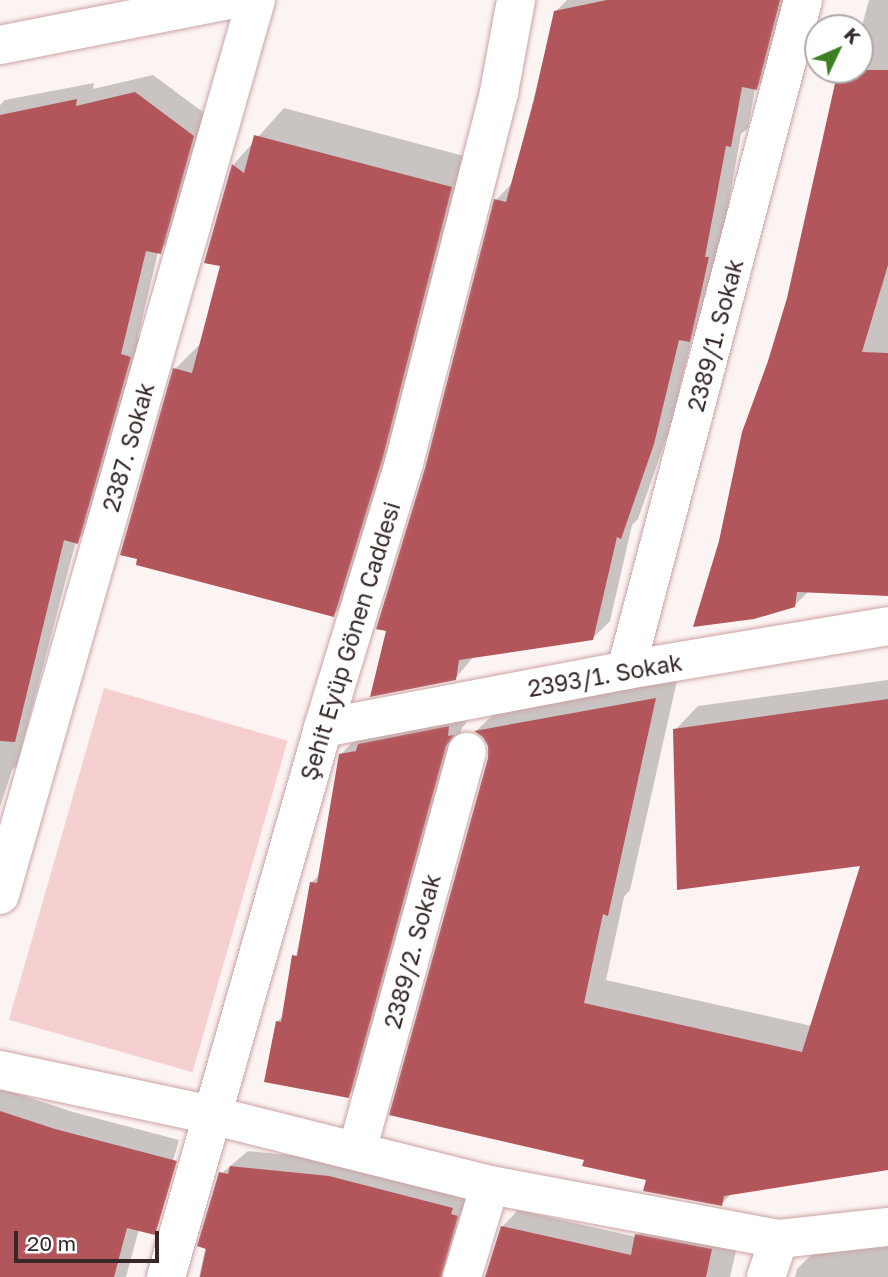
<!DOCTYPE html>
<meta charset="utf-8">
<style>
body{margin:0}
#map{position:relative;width:888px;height:1277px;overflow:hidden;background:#fcf4f3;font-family:"Golos Text",sans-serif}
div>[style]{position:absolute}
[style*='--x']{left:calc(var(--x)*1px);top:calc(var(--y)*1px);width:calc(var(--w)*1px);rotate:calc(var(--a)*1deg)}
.green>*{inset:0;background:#f6d0d0;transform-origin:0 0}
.shadow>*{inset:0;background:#0003}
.building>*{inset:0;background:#b3565c}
.roads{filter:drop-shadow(0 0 2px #cba3a3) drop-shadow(0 0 2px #cba3a3)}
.street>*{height:38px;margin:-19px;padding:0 19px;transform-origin:19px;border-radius:19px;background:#fff}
.secondary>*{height:38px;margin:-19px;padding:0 19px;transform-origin:19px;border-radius:19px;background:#fff}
span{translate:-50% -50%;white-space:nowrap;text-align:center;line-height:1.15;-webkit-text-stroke:7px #fff;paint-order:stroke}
.street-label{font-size:23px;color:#372828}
.north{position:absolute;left:804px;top:14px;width:70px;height:70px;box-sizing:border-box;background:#fff;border:2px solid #afa9a9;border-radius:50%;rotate:46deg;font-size:19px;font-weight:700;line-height:28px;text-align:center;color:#372828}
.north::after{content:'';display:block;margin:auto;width:24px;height:32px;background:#3c8023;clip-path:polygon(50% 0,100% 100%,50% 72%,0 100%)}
.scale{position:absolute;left:14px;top:1231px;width:145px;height:32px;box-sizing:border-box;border:4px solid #372828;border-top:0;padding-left:9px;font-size:21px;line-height:24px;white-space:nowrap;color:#372828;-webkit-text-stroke:5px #fff;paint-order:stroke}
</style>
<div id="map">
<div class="green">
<i style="left:104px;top:688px;width:191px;height:345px;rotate:16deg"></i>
</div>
<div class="shadow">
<i style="clip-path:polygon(567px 0,792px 0,773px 71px,755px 89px,748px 128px,741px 134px,707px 323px,692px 338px,671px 425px,638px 519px,632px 525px,610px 621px,592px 639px,474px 656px,455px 679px,427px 469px,496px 200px,513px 182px,555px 12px)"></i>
<i style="clip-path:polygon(869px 0,888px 0,888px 594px,809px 591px,794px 606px,770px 362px,789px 298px,839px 70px,860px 70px,860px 33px)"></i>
<i style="clip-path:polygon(153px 75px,211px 118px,178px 234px,158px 252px,138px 337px,148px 339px,95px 524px,76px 541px,17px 765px,12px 770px,0 807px,0 105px,5px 100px,94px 83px,93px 89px)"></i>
<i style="clip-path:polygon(284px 108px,479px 160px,361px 588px,333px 615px,175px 369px,201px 343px,222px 265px,206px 262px,234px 164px)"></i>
<i style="clip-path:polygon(678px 676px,630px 890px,624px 897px,606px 980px,812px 1026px,863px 864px,675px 730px,698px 706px,888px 680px,888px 1169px,733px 1192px,721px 1204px,648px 1178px,490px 758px,490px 745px,476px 731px,499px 709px)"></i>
<i style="clip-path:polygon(468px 720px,462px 728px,365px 1079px,348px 1096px,277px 1022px,284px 1015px,311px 883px,321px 873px,340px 755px,357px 738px)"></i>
<i style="clip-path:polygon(0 1088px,73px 1112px,179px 1140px,158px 1212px,139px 1229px,126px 1277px,0 1277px)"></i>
<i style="clip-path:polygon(248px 1151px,346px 1161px,468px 1192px,463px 1277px,199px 1277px,222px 1173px)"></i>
<i style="clip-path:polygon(518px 1210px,636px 1237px,653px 1219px,736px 1251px,730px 1277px,487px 1277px,502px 1227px)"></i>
<i style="clip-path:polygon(888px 1239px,888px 1277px,795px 1277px,797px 1269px,814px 1252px)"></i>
</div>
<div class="building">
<i style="clip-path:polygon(607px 0,780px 0,757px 90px,742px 87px,731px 147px,726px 146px,705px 257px,709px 257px,690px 342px,679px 340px,654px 444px,621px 539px,617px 537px,593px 640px,459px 660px,456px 680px,370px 697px,386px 631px,376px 629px,425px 468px,494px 199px,506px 202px,534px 100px,554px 11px)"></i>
<i style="clip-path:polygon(838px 70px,888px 70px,888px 265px,862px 352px,888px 353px,888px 596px,797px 592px,795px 607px,754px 619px,693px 627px,719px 541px,742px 432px,768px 361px,787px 298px)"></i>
<i style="clip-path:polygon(135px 92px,194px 136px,161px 254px,146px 251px,121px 354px,131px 357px,78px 544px,64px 540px,15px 742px,0 741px,0 115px,77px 99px,76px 106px)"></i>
<i style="clip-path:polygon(254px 135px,452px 187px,383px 457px,334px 617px,136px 565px,137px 559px,120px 555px,173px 368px,192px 373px,220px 266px,204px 263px,232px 164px,244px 173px)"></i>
<i style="clip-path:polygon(656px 698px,608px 916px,603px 914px,584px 1003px,802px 1052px,860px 866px,677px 890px,673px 729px,888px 699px,888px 1170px,724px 1196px,722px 1206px,643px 1191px,646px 1180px,582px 1166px,584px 1160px,389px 1115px,488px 758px,488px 746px,483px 737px,474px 731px)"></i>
<i style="clip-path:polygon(449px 726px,448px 736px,454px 735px,446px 746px,349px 1098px,264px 1082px,276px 1021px,281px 1022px,292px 955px,297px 956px,310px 882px,317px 883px,339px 754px,356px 751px,358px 744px)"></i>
<i style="clip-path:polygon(0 1111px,55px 1129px,177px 1161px,155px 1235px,127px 1228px,114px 1277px,0 1277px)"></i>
<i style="clip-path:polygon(230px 1166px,329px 1176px,453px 1208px,451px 1214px,458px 1216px,441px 1277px,200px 1277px,206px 1249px,197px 1246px,219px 1172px,228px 1174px)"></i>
<i style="clip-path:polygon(501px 1226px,631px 1255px,635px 1234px,712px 1249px,706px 1277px,485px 1277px)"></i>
</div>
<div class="roads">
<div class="street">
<i style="--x:626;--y:670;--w:693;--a:-75.2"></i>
<i style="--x:323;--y:728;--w:309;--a:-10.8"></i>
<i style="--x:626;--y:670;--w:266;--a:-9.5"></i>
<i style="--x:0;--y:895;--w:931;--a:-74.04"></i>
<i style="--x:0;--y:1070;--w:216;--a:12"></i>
<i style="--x:211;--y:1115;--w:288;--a:14.1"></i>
<i style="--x:490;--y:1185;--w:294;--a:10.6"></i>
<i style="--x:779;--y:1239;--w:110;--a:-6.3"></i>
<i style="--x:357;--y:1151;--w:414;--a:-74.6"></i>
<i style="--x:166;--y:1277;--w:571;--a:-74.04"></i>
<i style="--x:323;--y:728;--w:277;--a:-73"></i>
<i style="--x:404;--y:463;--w:383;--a:-75.6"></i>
<i style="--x:499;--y:92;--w:94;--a:-79.5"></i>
<i style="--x:462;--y:1277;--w:96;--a:-73.1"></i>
<i style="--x:766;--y:1277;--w:40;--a:-71.1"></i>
</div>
<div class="secondary">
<i style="--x:0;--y:45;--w:233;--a:-11.1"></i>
</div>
</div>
<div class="street-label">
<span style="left:715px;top:335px;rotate:-75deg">2389/1. Sokak</span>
<span style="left:128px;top:447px;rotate:-74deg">2387. Sokak</span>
<span style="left:350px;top:641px;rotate:-73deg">Şehit Eyüp Gönen Caddesi</span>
<span style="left:605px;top:675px;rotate:-10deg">2393/1. Sokak</span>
<span style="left:412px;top:951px;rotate:-75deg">2389/2. Sokak</span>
</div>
<div class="north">K</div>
<div class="scale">20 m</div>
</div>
